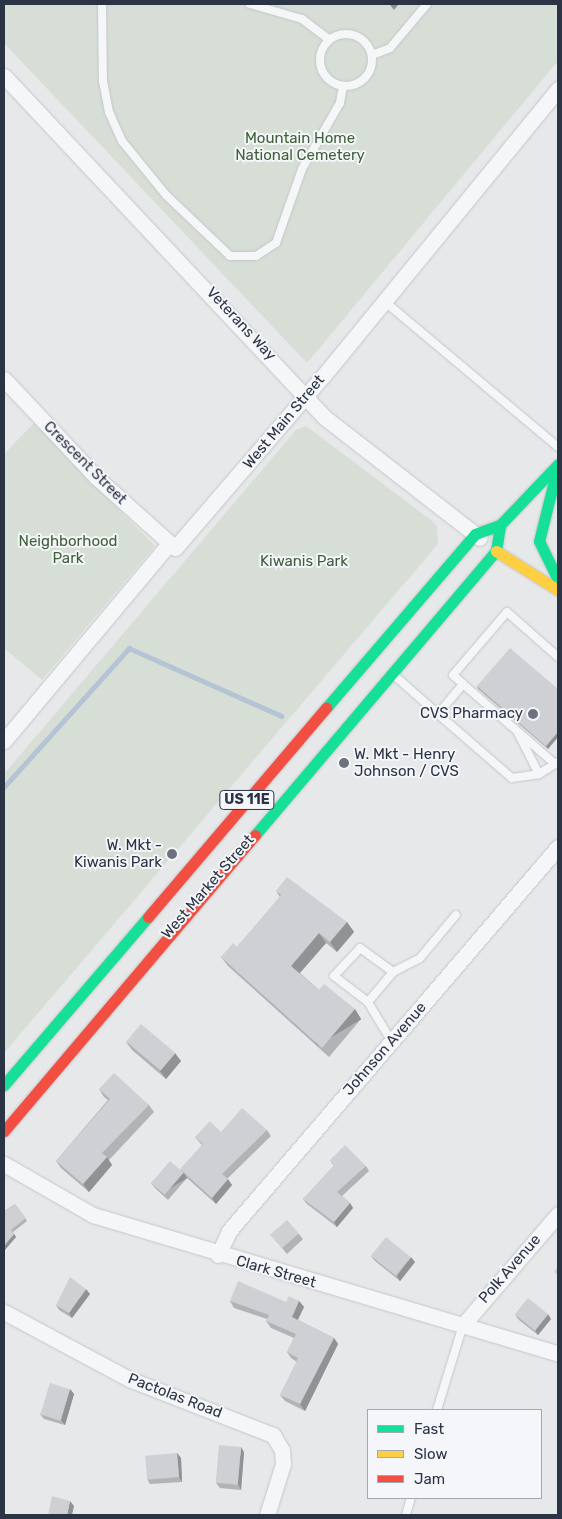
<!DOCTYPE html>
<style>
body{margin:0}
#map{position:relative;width:562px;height:1519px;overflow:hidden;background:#e6e8ea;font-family:Rubik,sans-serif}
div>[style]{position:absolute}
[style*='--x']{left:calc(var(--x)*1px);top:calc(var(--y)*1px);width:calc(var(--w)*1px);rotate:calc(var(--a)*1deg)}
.green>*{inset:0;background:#d6ded6}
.stream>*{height:4.5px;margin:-2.25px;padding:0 2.25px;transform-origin:2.25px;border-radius:2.25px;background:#b4c4d5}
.roads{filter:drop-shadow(0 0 1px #c4c6c8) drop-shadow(0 0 1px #c4c6c8)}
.lane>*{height:8px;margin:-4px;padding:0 4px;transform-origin:4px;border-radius:4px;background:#f5f6f7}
.lane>.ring{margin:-4px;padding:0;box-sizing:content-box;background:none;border:8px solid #f5f6f7;border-radius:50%}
.street>*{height:15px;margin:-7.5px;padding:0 7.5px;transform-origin:7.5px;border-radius:7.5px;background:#f5f6f7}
.fast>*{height:11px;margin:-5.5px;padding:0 5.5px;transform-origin:5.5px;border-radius:5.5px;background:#16e098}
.slow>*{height:11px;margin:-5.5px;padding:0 5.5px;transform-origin:5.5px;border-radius:5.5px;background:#ffcf43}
.jam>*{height:11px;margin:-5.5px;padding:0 5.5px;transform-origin:5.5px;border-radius:5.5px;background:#f24e42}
.wall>*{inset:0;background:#b1b3b5}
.shaded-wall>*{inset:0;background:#909294;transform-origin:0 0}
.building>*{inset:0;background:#ced0d3;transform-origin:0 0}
.dots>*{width:14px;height:14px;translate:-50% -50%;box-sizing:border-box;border:2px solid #f4f6f9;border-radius:50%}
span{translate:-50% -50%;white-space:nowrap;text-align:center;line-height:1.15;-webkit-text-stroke:4px #f4f6f9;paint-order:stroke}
.shield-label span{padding:1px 4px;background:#f4f6f9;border:1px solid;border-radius:4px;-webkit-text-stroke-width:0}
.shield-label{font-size:14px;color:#2b3445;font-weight:700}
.park-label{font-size:15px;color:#3f6138}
.street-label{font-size:15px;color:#2b3445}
.poi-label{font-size:15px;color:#2b3445}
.right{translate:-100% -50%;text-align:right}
.left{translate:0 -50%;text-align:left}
.frame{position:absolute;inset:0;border:5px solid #2b3445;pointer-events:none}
.legend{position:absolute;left:367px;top:1409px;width:175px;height:90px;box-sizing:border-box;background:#f4f6f9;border:1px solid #a4a8b1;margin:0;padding:6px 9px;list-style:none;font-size:15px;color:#2b3445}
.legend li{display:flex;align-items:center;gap:10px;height:25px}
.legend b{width:25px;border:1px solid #a4a8b1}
</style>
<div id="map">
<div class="green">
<i style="clip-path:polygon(4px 4px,558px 4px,558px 61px,307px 363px,4px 43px)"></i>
<i style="clip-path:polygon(34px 423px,155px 546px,42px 680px,4px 648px,4px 454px)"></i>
<i style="clip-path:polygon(306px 426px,431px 520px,437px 526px,438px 544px,4px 1053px,4px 774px,296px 430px)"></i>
</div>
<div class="stream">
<i style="--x:4;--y:787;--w:187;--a:-48"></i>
<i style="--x:129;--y:648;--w:167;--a:24"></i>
</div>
<div class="roads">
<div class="lane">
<i style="--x:102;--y:4;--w:77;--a:89.3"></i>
<i style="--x:103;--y:81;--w:32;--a:79"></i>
<i style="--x:109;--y:112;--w:32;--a:66"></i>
<i style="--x:122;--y:141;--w:70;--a:50.8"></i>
<i style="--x:166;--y:195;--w:88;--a:43.6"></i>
<i style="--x:230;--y:256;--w:26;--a:0"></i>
<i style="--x:256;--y:256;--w:24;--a:-33"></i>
<i style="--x:276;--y:243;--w:78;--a:-70.6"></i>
<i style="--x:302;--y:169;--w:76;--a:-60.1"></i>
<i style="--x:340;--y:103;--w:17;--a:-80"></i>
<i style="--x:250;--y:4;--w:54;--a:16.1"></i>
<i style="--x:302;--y:19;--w:34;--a:37"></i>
<i class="ring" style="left:320px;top:34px;width:44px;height:44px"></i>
<i style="--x:372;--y:55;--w:19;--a:-21"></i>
<i style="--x:390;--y:48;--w:57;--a:-49.9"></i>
<i style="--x:384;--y:301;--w:227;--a:40"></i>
<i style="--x:395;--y:676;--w:57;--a:41.5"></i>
<i style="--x:438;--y:714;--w:39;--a:-50"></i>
<i style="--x:463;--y:684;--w:13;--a:-138"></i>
<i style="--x:453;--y:675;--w:83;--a:-49.4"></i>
<i style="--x:507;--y:612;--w:68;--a:41.4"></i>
<i style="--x:463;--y:684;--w:122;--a:41"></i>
<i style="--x:438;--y:714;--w:98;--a:40.9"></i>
<i style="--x:512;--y:778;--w:27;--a:-8"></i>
<i style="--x:539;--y:774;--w:22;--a:-32"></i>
<i style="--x:518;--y:733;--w:46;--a:62.9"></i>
<i style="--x:368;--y:1002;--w:43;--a:-142.6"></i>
<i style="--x:334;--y:976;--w:38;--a:-47"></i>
<i style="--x:360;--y:948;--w:41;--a:36"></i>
<i style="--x:392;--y:1042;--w:47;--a:-121"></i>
<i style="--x:368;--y:1002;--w:39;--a:-50"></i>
<i style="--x:393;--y:972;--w:30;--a:-27"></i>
<i style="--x:420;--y:958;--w:56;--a:-50.1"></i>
<i style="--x:437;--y:1410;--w:89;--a:-73"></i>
<i style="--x:406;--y:1515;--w:18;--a:-74"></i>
</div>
<div class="street">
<i style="--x:4;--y:76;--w:468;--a:46.8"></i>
<i style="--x:324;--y:417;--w:197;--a:37.8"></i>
<i style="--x:4;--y:379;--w:134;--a:46.8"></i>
<i style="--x:96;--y:477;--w:106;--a:41.9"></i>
<i style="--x:175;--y:548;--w:228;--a:-49.3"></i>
<i style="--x:324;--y:375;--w:370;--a:-50.7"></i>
<i style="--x:4;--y:741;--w:257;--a:-50.1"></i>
<i style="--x:4;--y:1164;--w:103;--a:29.8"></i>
<i style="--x:93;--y:1215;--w:485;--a:16.6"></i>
<i style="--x:218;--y:1255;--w:26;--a:-65"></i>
<i style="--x:229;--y:1231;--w:506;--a:-49.41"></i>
<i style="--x:4;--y:1312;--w:142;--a:28.2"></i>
<i style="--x:129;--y:1379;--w:155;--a:21.3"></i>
<i style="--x:273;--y:1435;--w:17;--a:59"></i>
<i style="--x:282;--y:1450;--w:14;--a:86"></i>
<i style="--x:283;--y:1464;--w:53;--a:107.4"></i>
<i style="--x:463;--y:1325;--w:146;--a:-49.4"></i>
</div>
<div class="fast">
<i style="--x:558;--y:465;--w:78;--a:104"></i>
<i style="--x:539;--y:541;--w:43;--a:64"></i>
<i style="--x:326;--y:708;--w:229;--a:-49.4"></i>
<i style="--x:475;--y:534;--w:27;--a:-20"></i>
<i style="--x:500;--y:525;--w:84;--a:-46.4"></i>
<i style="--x:255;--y:835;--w:372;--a:-49.7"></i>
<i style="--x:496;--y:551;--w:26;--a:-81"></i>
<i style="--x:4;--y:1085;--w:221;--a:-49.4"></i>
</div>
<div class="slow">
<i style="--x:496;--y:551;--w:73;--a:32.2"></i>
</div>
<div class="jam">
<i style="--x:148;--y:917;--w:275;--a:-49.6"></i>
<i style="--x:4;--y:1131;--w:388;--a:-49.7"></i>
</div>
</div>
<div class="wall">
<i style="clip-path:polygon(477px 686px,558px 689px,558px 737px,548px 749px,478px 689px)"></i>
<i style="clip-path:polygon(276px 891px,347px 922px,354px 932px,337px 952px,326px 943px,300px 973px,319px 990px,355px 1009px,361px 1019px,329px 1057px,228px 966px,221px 957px,237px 947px,280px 897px)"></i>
<i style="clip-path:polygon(126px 1042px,181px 1061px,166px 1079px,132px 1050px)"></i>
<i style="clip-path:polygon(99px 1089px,149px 1105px,154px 1112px,109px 1160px,112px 1165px,89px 1192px,61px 1168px,56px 1161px,108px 1100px,104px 1097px)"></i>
<i style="clip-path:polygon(267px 1130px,271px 1136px,227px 1179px,232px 1185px,216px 1204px,187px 1178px,168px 1200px,155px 1188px,151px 1183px,181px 1170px,202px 1145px,195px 1137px,221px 1132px)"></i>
<i style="clip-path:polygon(330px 1160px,366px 1166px,369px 1171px,342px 1196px,350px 1203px,353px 1208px,337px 1227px,307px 1204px,303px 1199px,334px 1166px)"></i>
<i style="clip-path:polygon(15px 1204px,27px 1221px,13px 1232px,16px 1237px,4px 1251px,4px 1211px)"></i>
<i style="clip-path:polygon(270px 1234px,299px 1234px,303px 1239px,287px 1254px)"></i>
<i style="clip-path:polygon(371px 1256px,415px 1262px,400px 1281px,375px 1261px)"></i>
<i style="clip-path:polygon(90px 1294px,72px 1318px,59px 1310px,56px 1305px)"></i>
<i style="clip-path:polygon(230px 1301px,286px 1302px,299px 1301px,304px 1307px,298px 1320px,334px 1338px,338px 1344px,305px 1411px,285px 1401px,280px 1395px,297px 1362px,291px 1358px,287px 1352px,294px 1338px,271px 1328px,266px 1321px,267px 1319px,234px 1308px)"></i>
<i style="clip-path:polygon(515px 1315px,551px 1319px,538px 1335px,519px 1320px)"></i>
<i style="clip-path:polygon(70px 1389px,74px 1394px,65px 1425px,44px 1419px,40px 1414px)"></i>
<i style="clip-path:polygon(244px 1452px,241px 1490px,220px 1488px,216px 1483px)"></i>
<i style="clip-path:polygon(177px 1453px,181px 1458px,182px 1482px,150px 1484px,147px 1479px)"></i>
</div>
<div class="shaded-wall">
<i style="clip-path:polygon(391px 4px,399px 4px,394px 10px,390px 5px)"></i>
<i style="clip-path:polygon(558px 732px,558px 737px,548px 749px,546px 746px)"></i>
<i style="clip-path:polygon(347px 922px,354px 932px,337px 952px,330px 942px)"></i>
<i style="clip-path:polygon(319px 933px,326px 943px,298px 975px,291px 966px)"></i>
<i style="left:355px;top:1009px;width:12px;height:51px;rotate:59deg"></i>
<i style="clip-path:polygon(175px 1053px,181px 1061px,166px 1079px,160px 1071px)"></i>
<i style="clip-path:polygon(107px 1157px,112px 1165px,89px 1192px,83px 1184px)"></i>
<i style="left:184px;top:1173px;width:6px;height:29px;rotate:59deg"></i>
<i style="clip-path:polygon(228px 1179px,232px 1185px,216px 1204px,212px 1198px)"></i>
<i style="clip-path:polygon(350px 1203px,353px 1208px,337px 1227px,334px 1222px)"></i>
<i style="clip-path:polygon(14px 1234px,16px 1237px,4px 1251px,4px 1246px)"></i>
<i style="clip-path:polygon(411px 1257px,415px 1262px,400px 1281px,397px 1276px)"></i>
<i style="clip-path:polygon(86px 1289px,90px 1294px,72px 1318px,69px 1313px)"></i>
<i style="clip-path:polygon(299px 1301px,304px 1307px,296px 1323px,292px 1317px)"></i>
<i style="clip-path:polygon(548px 1314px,551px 1319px,538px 1335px,535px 1330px)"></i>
<i style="clip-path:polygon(334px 1338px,338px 1344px,305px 1411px,300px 1404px)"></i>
<i style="clip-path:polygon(70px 1389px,74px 1394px,65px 1425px,61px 1420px)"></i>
<i style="clip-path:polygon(241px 1447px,244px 1452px,241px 1490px,238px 1484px)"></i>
<i style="clip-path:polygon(177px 1453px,181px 1458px,182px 1482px,179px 1477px)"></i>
<i style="clip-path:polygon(70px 1501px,74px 1506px,72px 1515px,67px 1515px)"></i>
</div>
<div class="building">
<i style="clip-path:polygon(510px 648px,558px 689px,558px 732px,546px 746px,477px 686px)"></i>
<i style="clip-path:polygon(287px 877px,347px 922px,330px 942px,319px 933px,291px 966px,319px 990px,324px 984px,355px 1009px,322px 1048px,221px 957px,233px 943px,237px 947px,281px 895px,276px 891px)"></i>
<i style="left:141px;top:1024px;width:45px;height:23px;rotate:40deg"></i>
<i style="clip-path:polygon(114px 1073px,149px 1105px,102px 1153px,107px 1157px,83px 1184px,56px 1161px,110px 1099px,99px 1089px)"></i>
<i style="clip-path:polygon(242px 1108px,267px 1130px,222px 1174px,228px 1179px,212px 1198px,180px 1169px,203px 1144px,195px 1137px,210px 1121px,221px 1132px)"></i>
<i style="clip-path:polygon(345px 1145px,366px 1166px,337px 1192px,350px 1203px,334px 1222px,303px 1199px,334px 1165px,330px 1160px)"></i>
<i style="left:170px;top:1161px;width:18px;height:29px;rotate:41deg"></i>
<i style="clip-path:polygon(15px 1204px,26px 1218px,11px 1230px,14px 1234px,4px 1246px,4px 1211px)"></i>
<i style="left:287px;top:1220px;width:18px;height:22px;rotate:49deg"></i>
<i style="left:386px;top:1237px;width:32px;height:24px;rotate:39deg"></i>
<i style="clip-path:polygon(558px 1266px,558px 1275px,554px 1272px)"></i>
<i style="clip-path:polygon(70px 1277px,86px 1289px,69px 1313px,56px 1305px)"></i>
<i style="clip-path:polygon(238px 1281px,286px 1302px,289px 1296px,299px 1301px,292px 1317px,334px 1338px,300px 1404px,280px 1395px,298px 1358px,287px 1352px,296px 1334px,266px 1321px,269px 1315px,230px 1301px)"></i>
<i style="left:528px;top:1298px;width:26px;height:21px;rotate:39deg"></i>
<i style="left:50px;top:1383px;width:21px;height:33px;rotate:17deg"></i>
<i style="left:219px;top:1445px;width:22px;height:38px;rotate:5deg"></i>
<i style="left:177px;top:1453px;width:24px;height:32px;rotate:85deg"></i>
<i style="clip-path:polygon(52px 1496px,70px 1501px,67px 1515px,48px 1515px)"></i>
</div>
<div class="dots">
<i style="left:533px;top:714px;background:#6c737f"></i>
<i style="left:344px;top:763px;background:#6c737f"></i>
<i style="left:172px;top:854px;background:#6c737f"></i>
</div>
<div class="shield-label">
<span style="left:247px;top:800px">US 11E</span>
</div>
<div class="park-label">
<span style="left:300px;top:147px">Mountain Home<br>National Cemetery</span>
<span style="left:68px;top:550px">Neighborhood<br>Park</span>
<span style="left:304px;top:562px">Kiwanis Park</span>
</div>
<div class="street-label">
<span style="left:241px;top:324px;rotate:47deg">Veterans Way</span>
<span style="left:284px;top:422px;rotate:-50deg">West Main Street</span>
<span style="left:85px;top:463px;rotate:45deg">Crescent Street</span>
<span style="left:208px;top:887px;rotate:-49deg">West Market Street</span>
<span style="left:385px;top:1049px;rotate:-49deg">Johnson Avenue</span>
<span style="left:510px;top:1269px;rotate:-49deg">Polk Avenue</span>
<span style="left:276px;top:1272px;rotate:16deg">Clark Street</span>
<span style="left:175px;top:1396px;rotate:21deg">Pactolas Road</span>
</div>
<div class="poi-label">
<span class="right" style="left:523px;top:714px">CVS Pharmacy</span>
<span class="left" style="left:354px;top:763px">W. Mkt - Henry<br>Johnson / CVS</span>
<span class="right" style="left:162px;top:854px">W. Mkt -<br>Kiwanis Park</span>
</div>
<div class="frame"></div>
<ul class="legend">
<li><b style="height:6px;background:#16e098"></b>Fast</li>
<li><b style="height:6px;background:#ffcf43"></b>Slow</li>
<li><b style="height:6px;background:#f24e42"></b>Jam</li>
</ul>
</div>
